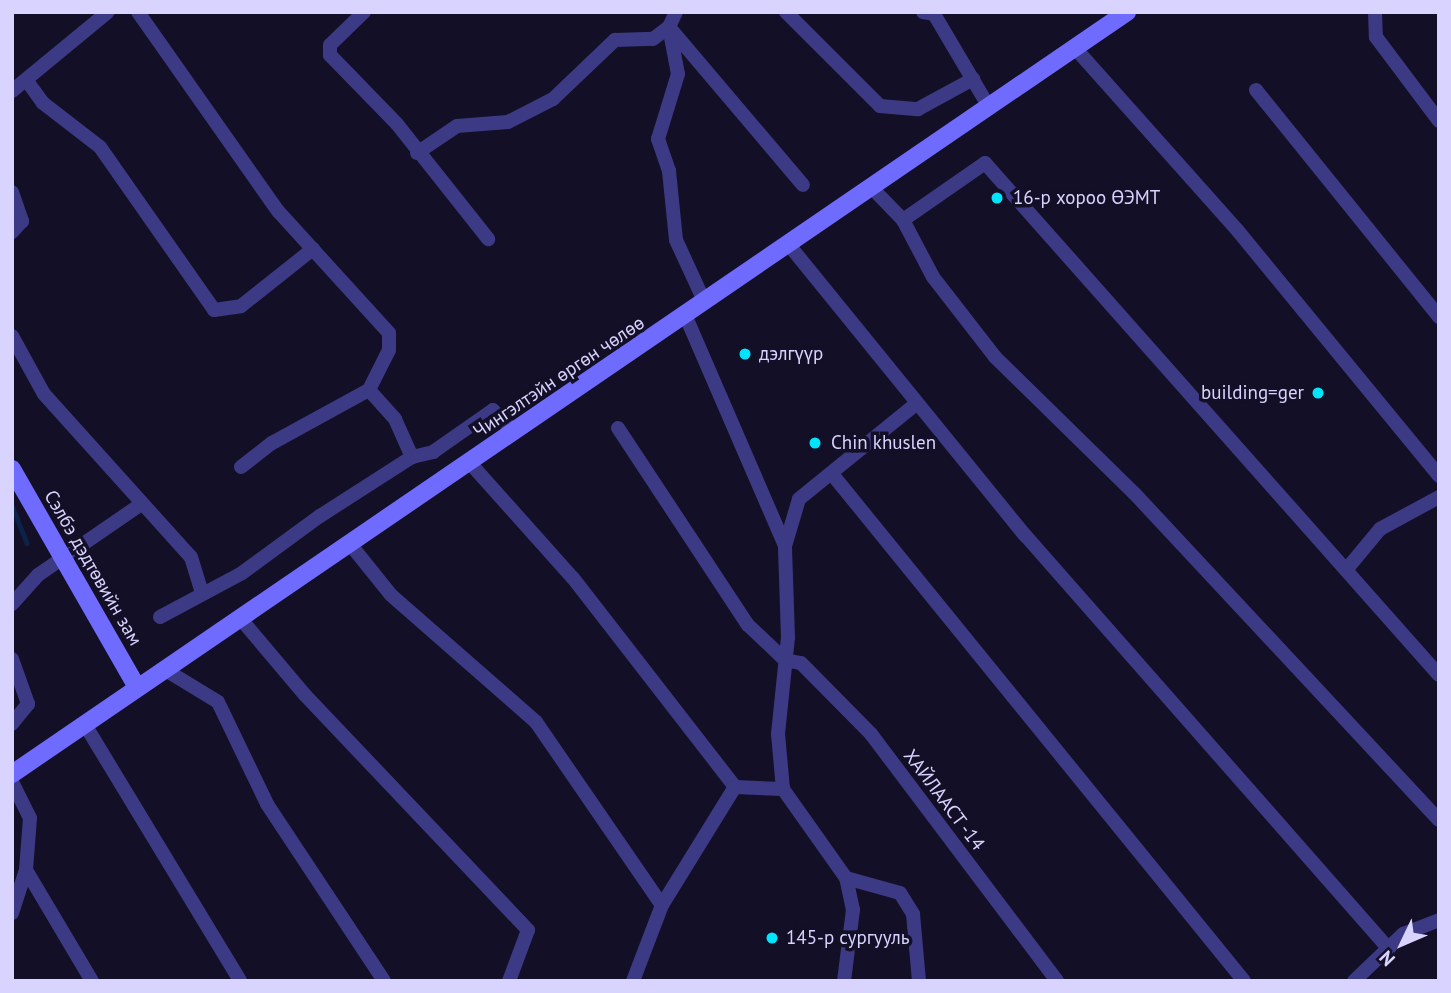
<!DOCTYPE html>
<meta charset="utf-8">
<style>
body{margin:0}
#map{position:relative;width:1451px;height:993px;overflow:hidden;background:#130f26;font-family:"PT Sans",sans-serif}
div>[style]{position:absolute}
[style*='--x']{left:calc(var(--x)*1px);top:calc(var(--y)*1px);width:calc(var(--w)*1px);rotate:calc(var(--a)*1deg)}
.stream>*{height:4.5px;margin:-2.25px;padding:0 2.25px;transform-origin:2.25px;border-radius:2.25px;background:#0c2248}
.street>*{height:14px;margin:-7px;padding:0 7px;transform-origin:7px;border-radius:7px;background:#3d3a85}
.secondary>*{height:18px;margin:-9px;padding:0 9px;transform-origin:9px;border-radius:9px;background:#6f6bff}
.dots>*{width:19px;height:19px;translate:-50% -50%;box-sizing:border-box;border:4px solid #130f26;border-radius:50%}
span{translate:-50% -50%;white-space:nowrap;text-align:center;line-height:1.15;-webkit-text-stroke:7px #130f26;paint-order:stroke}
.poi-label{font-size:19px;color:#d9d4ff}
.left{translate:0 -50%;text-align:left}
.right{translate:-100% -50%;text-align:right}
.street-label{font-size:19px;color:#d9d4ff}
.frame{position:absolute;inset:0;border:14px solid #d9d4ff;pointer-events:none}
.north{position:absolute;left:1367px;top:909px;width:70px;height:70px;-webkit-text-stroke:5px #130f26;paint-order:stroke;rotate:226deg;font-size:19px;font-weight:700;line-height:28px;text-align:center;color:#d9d4ff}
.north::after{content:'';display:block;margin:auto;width:24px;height:32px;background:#d9d4ff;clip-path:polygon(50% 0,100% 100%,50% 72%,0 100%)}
</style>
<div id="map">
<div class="stream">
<i style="--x:12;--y:505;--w:41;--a:68.5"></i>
</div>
<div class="street">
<i style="--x:138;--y:12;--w:243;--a:54.9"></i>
<i style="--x:278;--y:211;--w:165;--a:47.7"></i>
<i style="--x:389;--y:333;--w:17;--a:90"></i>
<i style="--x:389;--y:350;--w:45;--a:116.6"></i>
<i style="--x:369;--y:390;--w:39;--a:48"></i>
<i style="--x:395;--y:419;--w:42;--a:65.9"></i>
<i style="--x:364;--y:12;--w:47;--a:135.9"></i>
<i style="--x:330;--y:45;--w:10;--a:90"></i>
<i style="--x:330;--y:55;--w:96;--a:45.8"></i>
<i style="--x:397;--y:124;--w:147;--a:51.6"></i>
<i style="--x:676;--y:12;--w:17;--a:115"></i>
<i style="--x:669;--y:27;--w:48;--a:79.2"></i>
<i style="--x:678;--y:74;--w:68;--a:107.1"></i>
<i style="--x:658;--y:139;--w:34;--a:71"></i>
<i style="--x:669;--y:171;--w:69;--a:84.2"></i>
<i style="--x:676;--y:240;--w:69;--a:65.3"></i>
<i style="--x:786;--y:12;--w:133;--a:45"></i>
<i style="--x:880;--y:106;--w:38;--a:5"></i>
<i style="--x:918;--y:109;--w:63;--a:-28.6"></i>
<i style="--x:923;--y:12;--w:11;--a:10"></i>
<i style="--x:934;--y:14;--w:108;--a:59.4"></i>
<i style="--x:1375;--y:12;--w:25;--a:88"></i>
<i style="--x:1376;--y:37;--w:105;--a:53.1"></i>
<i style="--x:1075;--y:48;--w:245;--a:48.3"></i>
<i style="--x:1238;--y:231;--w:317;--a:50.6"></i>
<i style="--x:27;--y:81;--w:27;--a:54"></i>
<i style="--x:43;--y:103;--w:72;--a:37.7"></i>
<i style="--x:100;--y:147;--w:199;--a:55"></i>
<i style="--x:214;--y:310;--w:27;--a:-8"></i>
<i style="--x:241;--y:306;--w:92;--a:-38.4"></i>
<i style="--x:1256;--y:90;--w:292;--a:51.1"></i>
<i style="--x:12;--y:91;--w:124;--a:-39.5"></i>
<i style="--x:417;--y:153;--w:48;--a:-34"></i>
<i style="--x:457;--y:126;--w:51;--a:-4.5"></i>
<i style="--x:508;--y:122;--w:51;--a:-27.1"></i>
<i style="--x:553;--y:99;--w:86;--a:-43.6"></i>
<i style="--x:615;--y:40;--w:38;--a:-2"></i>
<i style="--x:653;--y:39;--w:20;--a:-37"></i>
<i style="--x:669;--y:27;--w:207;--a:49.7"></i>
<i style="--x:873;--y:189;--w:43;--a:45.9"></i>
<i style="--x:903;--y:220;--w:100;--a:-34.8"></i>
<i style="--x:985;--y:163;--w:684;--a:48.44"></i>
<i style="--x:12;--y:192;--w:31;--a:71"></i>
<i style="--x:22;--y:221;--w:15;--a:132"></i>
<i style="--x:903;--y:220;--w:64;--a:62.2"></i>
<i style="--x:933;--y:277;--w:101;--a:52.2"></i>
<i style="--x:995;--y:357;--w:194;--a:44.4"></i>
<i style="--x:1134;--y:493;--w:447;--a:47"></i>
<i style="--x:789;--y:245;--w:374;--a:50.9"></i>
<i style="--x:1025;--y:535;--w:551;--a:48.68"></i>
<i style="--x:686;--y:317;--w:249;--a:66.6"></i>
<i style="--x:12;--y:336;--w:66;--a:61.1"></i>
<i style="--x:44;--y:394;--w:219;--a:48"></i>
<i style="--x:191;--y:557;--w:34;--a:73"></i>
<i style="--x:618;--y:428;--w:236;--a:56.6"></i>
<i style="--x:748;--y:625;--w:51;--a:43.4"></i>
<i style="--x:470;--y:463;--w:154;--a:48.2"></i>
<i style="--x:573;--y:578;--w:264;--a:52.2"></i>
<i style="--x:241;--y:467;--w:39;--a:-38"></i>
<i style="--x:272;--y:443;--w:111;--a:-28.7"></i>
<i style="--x:832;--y:474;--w:653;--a:50.9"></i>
<i style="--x:350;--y:544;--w:65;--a:51.2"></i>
<i style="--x:391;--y:595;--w:193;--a:41.2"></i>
<i style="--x:536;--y:722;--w:222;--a:55.5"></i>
<i style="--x:1346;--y:570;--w:53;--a:-50.3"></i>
<i style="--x:1380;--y:529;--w:67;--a:-28.5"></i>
<i style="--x:12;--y:604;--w:39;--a:-48"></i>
<i style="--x:38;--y:575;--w:124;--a:-34.5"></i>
<i style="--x:160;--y:617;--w:93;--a:-28.2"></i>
<i style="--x:242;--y:573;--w:97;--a:-36.2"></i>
<i style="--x:320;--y:516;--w:109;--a:-32.7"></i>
<i style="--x:412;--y:457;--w:22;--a:-13"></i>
<i style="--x:433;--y:452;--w:73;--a:-35"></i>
<i style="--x:493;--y:410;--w:29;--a:46"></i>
<i style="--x:240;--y:618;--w:101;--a:49.8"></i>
<i style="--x:305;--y:695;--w:324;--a:46.5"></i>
<i style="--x:528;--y:930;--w:54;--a:110.4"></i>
<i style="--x:12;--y:659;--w:48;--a:70.4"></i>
<i style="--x:28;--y:704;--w:26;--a:129"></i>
<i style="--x:785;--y:660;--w:16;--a:11"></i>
<i style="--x:801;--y:663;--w:100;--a:45.4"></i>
<i style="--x:871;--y:734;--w:309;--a:53"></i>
<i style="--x:164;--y:669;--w:63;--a:31.4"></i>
<i style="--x:218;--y:702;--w:113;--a:64.3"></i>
<i style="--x:267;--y:804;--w:212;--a:56.5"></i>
<i style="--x:84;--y:723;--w:301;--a:58.8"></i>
<i style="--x:12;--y:782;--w:40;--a:63.4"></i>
<i style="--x:30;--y:818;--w:52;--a:94.4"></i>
<i style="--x:26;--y:870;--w:129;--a:59.3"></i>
<i style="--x:846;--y:878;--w:56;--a:15.5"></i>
<i style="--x:900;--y:893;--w:25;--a:58"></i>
<i style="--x:913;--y:914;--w:67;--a:84.9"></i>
<i style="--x:12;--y:913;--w:45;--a:-72"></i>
<i style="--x:633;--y:981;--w:81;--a:-69.1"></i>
<i style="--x:662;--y:905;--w:139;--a:-58.3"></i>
<i style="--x:735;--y:787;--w:48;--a:2.4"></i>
<i style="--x:844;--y:981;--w:72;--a:-82.8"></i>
<i style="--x:853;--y:910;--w:33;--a:-102"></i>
<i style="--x:846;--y:878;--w:109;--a:-125.3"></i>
<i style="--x:783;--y:789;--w:55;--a:-95.2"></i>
<i style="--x:778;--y:734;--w:97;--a:-84.1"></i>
<i style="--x:788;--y:638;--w:92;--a:-91.9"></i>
<i style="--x:785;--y:546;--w:49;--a:-73.4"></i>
<i style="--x:799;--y:499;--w:151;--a:-39.1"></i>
<i style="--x:1354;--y:981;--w:68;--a:-43.8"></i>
<i style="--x:1403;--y:934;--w:39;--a:-21"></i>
</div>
<div class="secondary">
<i style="--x:12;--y:469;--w:251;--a:60.2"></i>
<i style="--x:12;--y:774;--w:1351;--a:-34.35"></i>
</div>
<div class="dots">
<i style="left:997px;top:198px;background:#00e5ff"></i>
<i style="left:745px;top:354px;background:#00e5ff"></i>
<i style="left:1318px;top:393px;background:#00e5ff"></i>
<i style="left:815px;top:443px;background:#00e5ff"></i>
<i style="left:772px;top:938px;background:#00e5ff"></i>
</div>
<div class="poi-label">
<span class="left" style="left:1013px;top:198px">16-р хороо ӨЭМТ</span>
<span class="left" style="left:759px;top:354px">дэлгүүр</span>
<span class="right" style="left:1304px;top:393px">building=ger</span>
<span class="left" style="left:831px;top:443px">Chin khuslen</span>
<span class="left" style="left:786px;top:938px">145-р сургууль</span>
</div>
<div class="street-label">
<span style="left:559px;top:377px;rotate:-34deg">Чингэлтэйн өргөн чөлөө</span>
<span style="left:93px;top:568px;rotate:60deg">Сэлбэ дэдтөвийн зам</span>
<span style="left:944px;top:800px;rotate:53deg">ХАЙЛААСТ -14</span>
</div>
<div class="frame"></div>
<div class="north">N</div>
</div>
